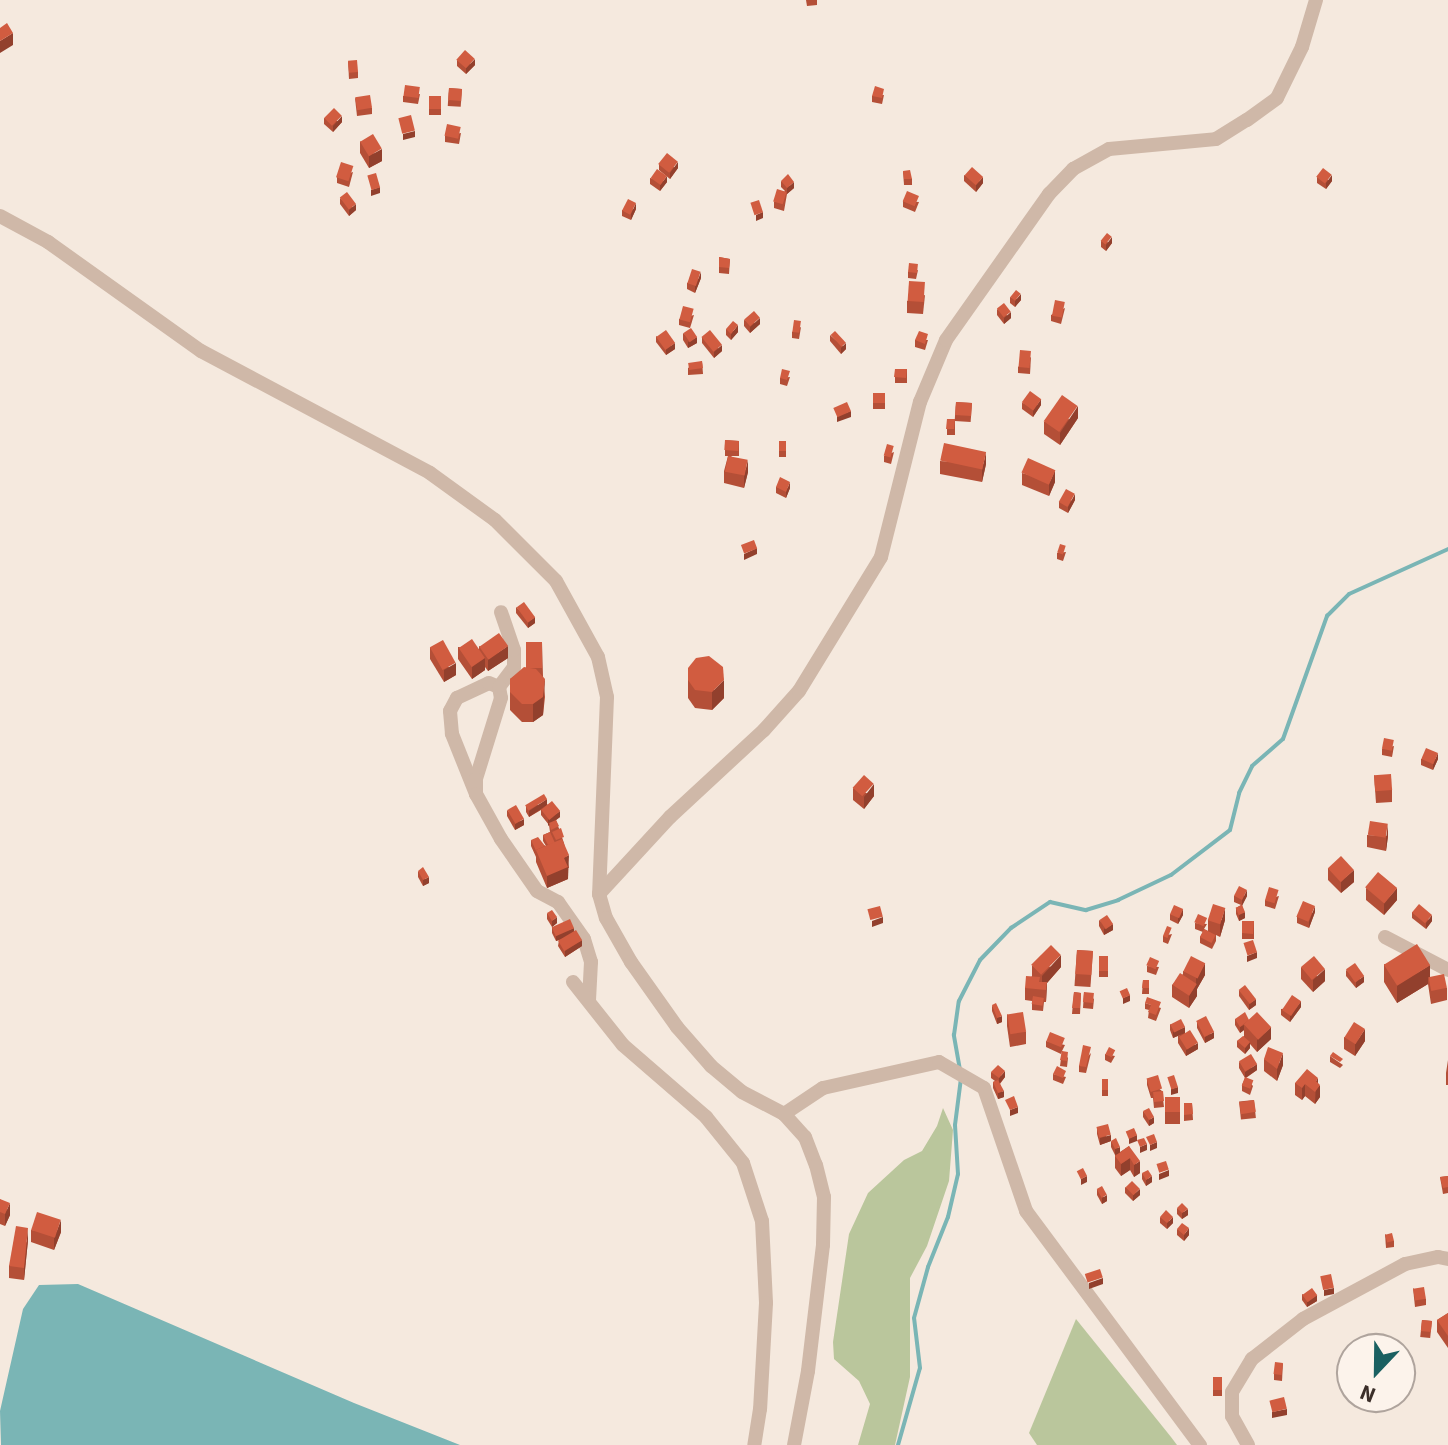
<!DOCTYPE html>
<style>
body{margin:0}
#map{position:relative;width:1448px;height:1445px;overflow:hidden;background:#f5e9de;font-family:"Source Sans 3",sans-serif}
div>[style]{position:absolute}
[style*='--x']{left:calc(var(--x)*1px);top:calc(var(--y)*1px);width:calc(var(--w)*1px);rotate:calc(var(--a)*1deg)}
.green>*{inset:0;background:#bac69c}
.water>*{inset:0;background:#7ab5b5}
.stream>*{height:4px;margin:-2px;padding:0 2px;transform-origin:2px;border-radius:2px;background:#7ab5b5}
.minor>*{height:14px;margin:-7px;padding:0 7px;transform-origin:7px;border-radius:7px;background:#cfb8a8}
.wall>*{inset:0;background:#b44f37;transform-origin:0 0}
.shaded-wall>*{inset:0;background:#92402d}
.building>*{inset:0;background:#d15c40;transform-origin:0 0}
span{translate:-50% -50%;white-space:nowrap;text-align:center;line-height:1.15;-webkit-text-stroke:7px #fcf3eb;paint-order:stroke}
.north{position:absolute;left:1336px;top:1333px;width:80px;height:80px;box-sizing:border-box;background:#fcf3eb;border:2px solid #afa49d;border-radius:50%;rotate:202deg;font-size:22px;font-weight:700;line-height:32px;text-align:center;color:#3b2e29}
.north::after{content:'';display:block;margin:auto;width:28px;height:36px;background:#1a6061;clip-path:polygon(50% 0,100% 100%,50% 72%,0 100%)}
</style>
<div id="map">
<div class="green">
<i style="clip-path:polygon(943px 1108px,953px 1130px,949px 1181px,927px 1246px,910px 1278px,910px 1377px,895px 1445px,858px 1445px,870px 1404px,859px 1381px,834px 1359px,833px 1342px,849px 1234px,868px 1193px,904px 1160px,922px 1151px,937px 1126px)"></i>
<i style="clip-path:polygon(1076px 1319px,1171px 1437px,1177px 1445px,1037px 1445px,1029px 1433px)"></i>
</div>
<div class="water">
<i style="clip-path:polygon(78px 1284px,354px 1403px,460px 1445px,1px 1445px,0 1411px,23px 1309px,39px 1285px)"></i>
</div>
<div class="stream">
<i style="--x:960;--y:1070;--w:36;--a:-100"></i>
<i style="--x:954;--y:1035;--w:34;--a:-82"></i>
<i style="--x:959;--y:1001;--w:46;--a:-62.9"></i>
<i style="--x:980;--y:960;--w:45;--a:-45.9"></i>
<i style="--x:1011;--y:928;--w:47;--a:-33.7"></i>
<i style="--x:1050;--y:902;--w:37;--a:13"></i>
<i style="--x:1086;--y:910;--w:34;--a:-17"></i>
<i style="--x:1118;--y:900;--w:59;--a:-25.3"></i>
<i style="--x:1171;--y:875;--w:74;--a:-37.3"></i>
<i style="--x:1230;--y:830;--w:38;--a:-76"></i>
<i style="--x:1239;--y:793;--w:30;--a:-64"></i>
<i style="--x:1252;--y:766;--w:41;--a:-41.1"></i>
<i style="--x:1283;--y:739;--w:131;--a:-70.3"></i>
<i style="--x:1327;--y:616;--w:31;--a:-45"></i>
<i style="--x:1349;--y:594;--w:109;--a:-24.4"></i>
<i style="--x:898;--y:1445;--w:80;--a:-74.1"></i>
<i style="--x:920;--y:1368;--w:50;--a:-96.8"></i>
<i style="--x:914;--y:1318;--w:53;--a:-74.6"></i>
<i style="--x:928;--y:1267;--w:54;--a:-68.2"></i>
<i style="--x:948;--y:1217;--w:44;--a:-76.9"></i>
<i style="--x:958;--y:1174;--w:49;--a:-93.5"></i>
<i style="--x:955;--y:1125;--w:47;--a:-82.7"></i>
</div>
<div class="minor">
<i style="--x:0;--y:216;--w:55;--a:28.4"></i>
<i style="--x:48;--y:242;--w:188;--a:35.5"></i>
<i style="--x:201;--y:351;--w:259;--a:28"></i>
<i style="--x:430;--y:473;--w:80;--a:35.9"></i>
<i style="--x:495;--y:520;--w:86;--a:45"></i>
<i style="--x:556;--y:581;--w:87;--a:61.1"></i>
<i style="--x:598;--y:657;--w:41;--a:77.3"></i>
<i style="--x:607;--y:697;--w:197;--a:92.3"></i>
<i style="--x:599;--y:894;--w:25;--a:74"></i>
<i style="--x:606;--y:918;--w:51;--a:60.4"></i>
<i style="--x:631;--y:962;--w:80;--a:54.7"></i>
<i style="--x:677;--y:1027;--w:52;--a:48.9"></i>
<i style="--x:711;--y:1066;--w:40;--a:40"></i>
<i style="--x:742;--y:1092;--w:47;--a:27.6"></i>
<i style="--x:784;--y:1114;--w:31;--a:48"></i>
<i style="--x:805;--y:1137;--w:30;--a:69"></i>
<i style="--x:816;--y:1165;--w:33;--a:76"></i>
<i style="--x:824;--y:1197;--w:48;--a:91.2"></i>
<i style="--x:823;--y:1245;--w:127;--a:96.8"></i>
<i style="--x:808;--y:1371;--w:75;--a:100.7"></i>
<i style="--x:499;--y:687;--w:25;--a:-53"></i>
<i style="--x:514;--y:667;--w:17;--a:-90"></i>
<i style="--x:514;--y:650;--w:40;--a:-108.9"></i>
<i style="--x:476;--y:794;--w:65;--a:-111.8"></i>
<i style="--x:452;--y:734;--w:23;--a:-95"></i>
<i style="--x:450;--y:711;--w:15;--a:-62"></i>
<i style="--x:457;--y:698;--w:35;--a:-25"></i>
<i style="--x:489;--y:683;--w:11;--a:22"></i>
<i style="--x:499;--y:687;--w:11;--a:80"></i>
<i style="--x:501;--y:698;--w:85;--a:107.2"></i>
<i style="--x:476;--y:779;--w:15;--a:90"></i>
<i style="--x:476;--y:794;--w:51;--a:60.9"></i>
<i style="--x:501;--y:839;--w:63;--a:55.3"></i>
<i style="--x:537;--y:891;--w:24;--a:28"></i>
<i style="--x:558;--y:902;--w:45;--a:54.9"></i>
<i style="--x:584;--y:939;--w:24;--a:73"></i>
<i style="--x:591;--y:962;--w:39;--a:93"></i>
<i style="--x:599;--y:894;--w:105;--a:-47.3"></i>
<i style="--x:670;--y:817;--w:128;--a:-42.8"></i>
<i style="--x:764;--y:730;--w:52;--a:-48.1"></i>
<i style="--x:799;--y:691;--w:157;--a:-58.5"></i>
<i style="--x:881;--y:557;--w:160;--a:-75.9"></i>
<i style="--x:920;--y:402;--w:67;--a:-67.2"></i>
<i style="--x:946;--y:340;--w:179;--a:-54.8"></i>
<i style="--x:1049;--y:194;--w:35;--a:-46"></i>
<i style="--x:1073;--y:169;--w:41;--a:-29.1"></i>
<i style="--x:1109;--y:149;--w:107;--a:-5.3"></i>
<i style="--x:1216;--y:139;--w:36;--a:-32"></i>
<i style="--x:1247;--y:120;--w:37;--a:-36"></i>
<i style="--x:1277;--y:98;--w:57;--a:-63.9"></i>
<i style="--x:1302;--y:47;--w:49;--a:-73.4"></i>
<i style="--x:1385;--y:937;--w:71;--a:27.6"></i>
<i style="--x:573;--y:982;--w:80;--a:51.6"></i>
<i style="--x:623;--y:1045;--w:110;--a:40.9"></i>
<i style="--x:706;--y:1117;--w:59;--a:51.2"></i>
<i style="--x:743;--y:1163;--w:61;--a:71.9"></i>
<i style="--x:762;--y:1221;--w:82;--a:87.2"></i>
<i style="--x:766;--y:1303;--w:106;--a:93.2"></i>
<i style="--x:760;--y:1409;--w:36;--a:99"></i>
<i style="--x:784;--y:1114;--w:47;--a:-33.7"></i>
<i style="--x:823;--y:1088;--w:119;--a:-12.6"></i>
<i style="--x:939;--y:1062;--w:52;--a:30"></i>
<i style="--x:984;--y:1088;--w:130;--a:71.1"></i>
<i style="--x:1026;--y:1211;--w:292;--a:53.4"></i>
<i style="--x:1248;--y:1445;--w:33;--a:-119"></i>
<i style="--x:1232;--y:1416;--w:24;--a:-90"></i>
<i style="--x:1232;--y:1392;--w:39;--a:-59"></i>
<i style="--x:1252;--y:1359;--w:65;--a:-38.1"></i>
<i style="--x:1303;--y:1319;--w:116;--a:-28.3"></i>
<i style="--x:1405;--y:1264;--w:34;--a:-12"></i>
<i style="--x:1438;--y:1257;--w:10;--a:11"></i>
</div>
<div class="wall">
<i style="clip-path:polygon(806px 0,817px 0,817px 5px,807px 6px)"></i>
<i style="clip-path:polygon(457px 60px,475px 65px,466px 74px,457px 66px)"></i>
<i style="clip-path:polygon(348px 61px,358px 72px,358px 78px,349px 79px)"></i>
<i style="left:449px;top:88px;width:13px;height:18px;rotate:4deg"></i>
<i style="clip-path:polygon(420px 94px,418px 104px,403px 102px,403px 96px)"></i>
<i style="clip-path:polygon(884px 95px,882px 104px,872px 102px,872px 96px)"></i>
<i style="left:429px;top:96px;width:12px;height:19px"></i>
<i style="clip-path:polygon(355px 98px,372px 108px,372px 114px,357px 116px)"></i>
<i style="clip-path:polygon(324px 118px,342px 122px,333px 132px,324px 124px)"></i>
<i style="clip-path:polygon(461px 133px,459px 144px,445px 142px,445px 136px)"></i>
<i style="clip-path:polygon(360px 141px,382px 161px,369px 168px,360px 153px)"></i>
<i style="clip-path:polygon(659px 164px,678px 168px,670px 179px,659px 170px)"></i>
<i style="clip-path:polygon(903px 171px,912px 179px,912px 185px,904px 185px)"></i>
<i style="clip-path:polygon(353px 172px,349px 187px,337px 183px,337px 177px)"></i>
<i style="clip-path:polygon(964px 175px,983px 183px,976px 192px,964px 181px)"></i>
<i style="clip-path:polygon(1317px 177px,1332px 181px,1326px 189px,1317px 183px)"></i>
<i style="clip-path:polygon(650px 178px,667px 182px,660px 191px,650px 184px)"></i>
<i style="clip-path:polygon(781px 181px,794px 188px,787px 194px,784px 211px,774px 208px,774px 202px,785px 191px,781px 187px)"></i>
<i style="clip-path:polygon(340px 198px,356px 210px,349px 216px,340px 204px)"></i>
<i style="clip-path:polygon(903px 201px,919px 202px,915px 212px,903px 207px)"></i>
<i style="clip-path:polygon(636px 209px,631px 220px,622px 216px,622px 210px)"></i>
<i style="clip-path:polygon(1101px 241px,1112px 243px,1106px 251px,1101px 247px)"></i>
<i style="clip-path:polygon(719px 257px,730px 259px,729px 274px,719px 273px)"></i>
<i style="clip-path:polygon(918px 270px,916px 279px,908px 278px,908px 272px)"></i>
<i style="clip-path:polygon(701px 278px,695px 293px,687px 289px,687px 283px)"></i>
<i style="clip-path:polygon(925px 295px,923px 314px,907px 313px,907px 301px)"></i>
<i style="clip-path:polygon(1010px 297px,1021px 300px,1015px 307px,1010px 303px)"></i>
<i style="clip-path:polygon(1065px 308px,1061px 324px,1051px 321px,1051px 315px)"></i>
<i style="clip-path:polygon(997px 309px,1011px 318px,1004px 324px,997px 315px)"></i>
<i style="clip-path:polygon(694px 315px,690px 328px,679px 325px,679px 319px)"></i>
<i style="clip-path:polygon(744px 320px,760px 324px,750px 333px,744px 326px)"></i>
<i style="clip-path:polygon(801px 327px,799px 339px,792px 338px,792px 332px)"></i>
<i style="clip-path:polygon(726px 329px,738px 332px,731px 340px,726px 335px)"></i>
<i style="clip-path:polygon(683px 333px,697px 343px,688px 348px,683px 340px)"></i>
<i style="clip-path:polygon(830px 335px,846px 349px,841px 354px,830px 341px)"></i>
<i style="clip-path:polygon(656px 336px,675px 349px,666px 355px,656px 342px)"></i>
<i style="clip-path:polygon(702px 337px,722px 351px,714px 358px,702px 343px)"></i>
<i style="clip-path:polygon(915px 340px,928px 340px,925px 350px,915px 347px)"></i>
<i style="clip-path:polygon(1031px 357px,1030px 374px,1018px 373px,1018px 367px)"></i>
<i style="clip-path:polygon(702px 361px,703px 374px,688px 375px,688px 368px)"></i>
<i style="left:895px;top:369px;width:12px;height:14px"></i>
<i style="clip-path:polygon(790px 377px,787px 386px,780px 384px,780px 378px)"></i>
<i style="left:885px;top:393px;width:16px;height:12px;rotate:90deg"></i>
<i style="left:956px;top:402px;width:16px;height:19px;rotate:4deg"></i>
<i style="clip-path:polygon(1022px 403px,1041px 405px,1033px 417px,1022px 409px)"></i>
<i style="clip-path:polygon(1078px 418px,1060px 445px,1044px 434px,1044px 422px)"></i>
<i style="left:947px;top:419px;width:8px;height:16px"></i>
<i style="clip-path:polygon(725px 440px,739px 441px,739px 456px,731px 456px,748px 472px,744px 488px,724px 483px,724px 471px,728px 456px,725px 456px)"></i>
<i style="left:779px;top:441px;width:7px;height:16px"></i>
<i style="clip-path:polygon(894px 452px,891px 464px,884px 462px,884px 456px)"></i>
<i style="clip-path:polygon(940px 461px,986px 464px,982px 482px,940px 474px)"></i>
<i style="clip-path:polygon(1022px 473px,1055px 482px,1049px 496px,1022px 485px)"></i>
<i style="clip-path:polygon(776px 487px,790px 488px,786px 498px,776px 493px)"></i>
<i style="clip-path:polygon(1075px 500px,1068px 513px,1059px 508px,1059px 502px)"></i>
<i style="clip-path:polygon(1066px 552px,1063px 561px,1057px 559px,1057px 553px)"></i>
<i style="clip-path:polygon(516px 607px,535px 623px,528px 628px,516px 613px)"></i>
<i style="clip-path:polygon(542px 642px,543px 676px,545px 697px,543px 715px,533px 722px,522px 722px,510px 710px,510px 679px,527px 668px)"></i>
<i style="clip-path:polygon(479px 646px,508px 658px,488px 671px,485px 667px,485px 670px,472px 679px,458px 659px,458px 647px,479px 649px)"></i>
<i style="clip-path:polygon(430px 647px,456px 675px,444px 682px,430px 659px)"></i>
<i style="clip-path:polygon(688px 668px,724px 698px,712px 710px,695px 708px,688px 698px)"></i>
<i style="clip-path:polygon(1394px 746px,1392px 757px,1382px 755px,1382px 749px)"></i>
<i style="clip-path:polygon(1421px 759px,1438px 759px,1433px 770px,1421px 765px)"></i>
<i style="clip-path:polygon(1374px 775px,1392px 790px,1392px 802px,1376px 803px)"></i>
<i style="clip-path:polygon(853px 788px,874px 796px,864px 809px,853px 800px)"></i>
<i style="clip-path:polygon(547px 804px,560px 817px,556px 820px,564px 843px,569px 868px,568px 868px,568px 879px,547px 888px,536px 862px,536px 857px,531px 846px,531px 840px,546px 846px,543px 841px,543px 835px,550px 832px,549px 825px,541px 815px,541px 810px,529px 817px,526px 812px,526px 806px)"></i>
<i style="clip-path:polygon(507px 810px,524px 825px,515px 830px,507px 816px)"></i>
<i style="clip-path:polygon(1367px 835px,1388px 836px,1386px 851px,1367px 847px)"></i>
<i style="clip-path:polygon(1328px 868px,1354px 882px,1341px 893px,1328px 880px)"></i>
<i style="clip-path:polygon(418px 871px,429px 883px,423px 886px,418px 877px)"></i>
<i style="clip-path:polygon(1366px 888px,1397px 900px,1384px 915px,1366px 900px)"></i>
<i style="clip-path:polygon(1234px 896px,1247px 896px,1242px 905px,1245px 918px,1239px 921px,1236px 914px,1236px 908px,1241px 905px,1234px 902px)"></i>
<i style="clip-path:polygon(1279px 896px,1275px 909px,1265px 906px,1265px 900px)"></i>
<i style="clip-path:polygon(1315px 912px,1309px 928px,1297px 923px,1297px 917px)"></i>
<i style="clip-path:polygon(1412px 912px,1432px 921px,1426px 929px,1412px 918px)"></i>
<i style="clip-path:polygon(547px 913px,557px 923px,552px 927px,547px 919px)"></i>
<i style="clip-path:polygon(1170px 914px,1183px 915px,1178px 924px,1170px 920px)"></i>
<i style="clip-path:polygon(1099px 920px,1113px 930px,1104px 935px,1099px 926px)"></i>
<i style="clip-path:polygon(1208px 920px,1225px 920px,1220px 937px,1216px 935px,1216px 941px,1212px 949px,1200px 943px,1200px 937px,1203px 932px,1195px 929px,1195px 923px,1207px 924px,1204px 929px,1208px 931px)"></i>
<i style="left:1242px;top:921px;width:12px;height:18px"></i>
<i style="clip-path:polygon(552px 927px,574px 931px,582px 946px,565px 957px,558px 946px,559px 940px,556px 941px,552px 933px)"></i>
<i style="clip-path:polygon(1172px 934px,1168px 944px,1163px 942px,1163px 936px)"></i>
<i style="left:1077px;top:950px;width:16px;height:36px;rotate:4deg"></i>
<i style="left:1099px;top:956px;width:9px;height:21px"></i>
<i style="clip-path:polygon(1384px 964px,1430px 977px,1447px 988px,1447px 1000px,1431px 1004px,1428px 984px,1397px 1003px,1384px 982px)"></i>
<i style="clip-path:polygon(1032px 966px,1061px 967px,1047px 983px,1046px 1002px,1044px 1002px,1043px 1011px,1032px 1010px,1032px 1001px,1025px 1000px,1025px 988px,1032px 976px)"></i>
<i style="clip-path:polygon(1147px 966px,1159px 967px,1156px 975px,1147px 972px)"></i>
<i style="clip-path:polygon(1301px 967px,1325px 981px,1313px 992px,1301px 979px)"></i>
<i style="clip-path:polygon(1346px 970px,1364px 982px,1356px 988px,1346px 976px)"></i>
<i style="clip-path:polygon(1183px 971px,1205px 975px,1197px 989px,1197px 996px,1189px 1008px,1172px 997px,1172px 985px,1183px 974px)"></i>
<i style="clip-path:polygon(1143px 980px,1149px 980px,1149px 994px,1142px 994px)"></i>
<i style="clip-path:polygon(1239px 990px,1256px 1005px,1249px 1010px,1239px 996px)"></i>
<i style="clip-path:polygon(1074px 992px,1081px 993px,1080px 1014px,1072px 1014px)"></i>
<i style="clip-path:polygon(1084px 992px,1094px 999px,1093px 1009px,1083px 1008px)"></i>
<i style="clip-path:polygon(1145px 1003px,1161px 1008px,1156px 1021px,1148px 1018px,1149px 1010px,1145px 1009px)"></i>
<i style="clip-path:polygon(992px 1005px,1002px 1022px,997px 1024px,992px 1011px)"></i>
<i style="clip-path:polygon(1301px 1007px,1290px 1022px,1281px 1015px,1281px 1009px)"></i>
<i style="clip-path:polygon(1007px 1014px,1026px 1032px,1026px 1044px,1010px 1047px,1007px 1026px)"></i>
<i style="clip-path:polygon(1235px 1019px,1249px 1020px,1271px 1039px,1257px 1052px,1250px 1044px,1250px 1048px,1245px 1054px,1237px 1047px,1237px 1041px,1244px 1036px,1244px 1030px,1240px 1033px,1235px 1025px)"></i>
<i style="clip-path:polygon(1197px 1022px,1214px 1038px,1205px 1043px,1197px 1028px)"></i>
<i style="clip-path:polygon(1170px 1024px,1185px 1033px,1198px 1049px,1186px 1056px,1178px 1043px,1178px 1036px,1182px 1034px,1173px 1038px,1170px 1030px)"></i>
<i style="clip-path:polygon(1344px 1037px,1365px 1041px,1355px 1056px,1344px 1049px)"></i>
<i style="clip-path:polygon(1046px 1041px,1065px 1045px,1062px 1051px,1068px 1058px,1067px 1067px,1060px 1066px,1062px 1051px,1061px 1054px,1046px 1047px)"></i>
<i style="clip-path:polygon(1091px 1053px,1086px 1073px,1079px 1072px,1079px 1066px)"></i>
<i style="clip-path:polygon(1105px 1054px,1115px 1056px,1111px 1063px,1105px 1060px)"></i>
<i style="clip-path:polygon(1330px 1056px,1343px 1065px,1340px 1068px,1330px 1062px)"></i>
<i style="clip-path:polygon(1264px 1059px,1283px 1065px,1277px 1081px,1264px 1071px)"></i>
<i style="clip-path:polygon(1448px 1060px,1448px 1085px,1446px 1085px,1446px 1073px)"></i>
<i style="clip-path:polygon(1239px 1062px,1257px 1070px,1246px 1078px,1253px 1086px,1250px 1095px,1242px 1091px,1242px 1085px,1245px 1078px,1239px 1068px)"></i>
<i style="clip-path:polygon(991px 1072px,1005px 1077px,1000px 1084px,1004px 1097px,998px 1099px,993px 1088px,993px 1082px,995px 1081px,991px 1078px)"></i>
<i style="clip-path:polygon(1053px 1074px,1066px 1077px,1063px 1084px,1053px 1080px)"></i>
<i style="left:1102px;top:1079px;width:6px;height:17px"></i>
<i style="clip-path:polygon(1147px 1079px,1162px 1091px,1164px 1107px,1154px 1108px,1153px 1098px,1151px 1098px,1147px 1085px)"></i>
<i style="clip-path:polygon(1295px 1083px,1318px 1083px,1320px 1097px,1315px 1104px,1305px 1096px,1302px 1100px,1295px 1095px)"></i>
<i style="left:1165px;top:1097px;width:15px;height:27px"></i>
<i style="left:1254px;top:1100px;width:18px;height:15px;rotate:84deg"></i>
<i style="clip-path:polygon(1184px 1103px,1192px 1103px,1193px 1120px,1184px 1121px)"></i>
<i style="clip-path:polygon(1143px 1111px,1154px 1123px,1149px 1126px,1143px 1117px)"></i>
<i style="clip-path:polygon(1097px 1128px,1111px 1141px,1120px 1152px,1129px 1146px,1140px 1173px,1134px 1177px,1130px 1170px,1121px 1176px,1115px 1168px,1115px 1155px,1111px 1147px,1111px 1141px,1100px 1145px,1097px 1134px)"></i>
<i style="clip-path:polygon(1142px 1173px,1152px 1182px,1146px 1186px,1142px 1179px)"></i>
<i style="clip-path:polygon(1448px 1176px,1448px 1193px,1443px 1194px,1440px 1177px)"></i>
<i style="clip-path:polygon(1125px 1187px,1140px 1195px,1133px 1201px,1125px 1193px)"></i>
<i style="clip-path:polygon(1097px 1189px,1107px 1201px,1102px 1204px,1097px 1195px)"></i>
<i style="clip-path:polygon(0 1199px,10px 1215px,5px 1226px,0 1224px)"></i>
<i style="clip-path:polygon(1177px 1208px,1188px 1215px,1182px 1219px,1177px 1214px)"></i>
<i style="clip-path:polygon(1160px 1217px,1173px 1223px,1167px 1229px,1160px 1223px)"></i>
<i style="clip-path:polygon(1177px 1229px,1189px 1235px,1184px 1241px,1177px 1235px)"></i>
<i style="clip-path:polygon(31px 1230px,61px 1232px,54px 1250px,31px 1242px)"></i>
<i style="clip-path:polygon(1385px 1234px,1394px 1241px,1394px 1247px,1386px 1248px)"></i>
<i style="clip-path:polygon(28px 1240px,24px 1280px,9px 1278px,9px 1266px)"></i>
<i style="clip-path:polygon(1413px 1288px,1426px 1299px,1426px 1305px,1415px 1307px)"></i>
<i style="clip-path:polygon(1302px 1294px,1317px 1301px,1307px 1307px,1302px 1300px)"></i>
<i style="clip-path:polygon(1448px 1313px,1448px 1348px,1437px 1332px,1437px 1320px)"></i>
<i style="left:1422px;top:1320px;width:10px;height:17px;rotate:6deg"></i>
<i style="clip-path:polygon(1283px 1363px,1282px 1381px,1274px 1380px,1274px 1374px)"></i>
<i style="left:1213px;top:1377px;width:9px;height:19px"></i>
</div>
<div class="shaded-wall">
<i style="clip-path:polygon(13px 33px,13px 45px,0 53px,0 41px)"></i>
<i style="clip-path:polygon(475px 59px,475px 65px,466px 74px,466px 68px)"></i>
<i style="clip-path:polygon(342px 116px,342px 122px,333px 132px,333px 126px)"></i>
<i style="clip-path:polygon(415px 131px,415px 137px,403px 140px,403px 134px)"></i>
<i style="clip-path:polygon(382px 149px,382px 161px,369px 168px,369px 156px)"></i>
<i style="clip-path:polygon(678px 162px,678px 168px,670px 179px,670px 173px)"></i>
<i style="clip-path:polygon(1332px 175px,1332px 181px,1326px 189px,1326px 183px)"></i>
<i style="clip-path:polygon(667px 176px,667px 182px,660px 191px,660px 185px)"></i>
<i style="clip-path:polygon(983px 177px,983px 183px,976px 192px,976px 185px)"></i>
<i style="clip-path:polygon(794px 182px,794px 188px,787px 194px,787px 188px)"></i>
<i style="clip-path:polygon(380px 187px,380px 193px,371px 196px,371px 190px)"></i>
<i style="clip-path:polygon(636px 203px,636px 209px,631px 220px,631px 214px)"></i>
<i style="clip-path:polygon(356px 204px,356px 210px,349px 216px,349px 210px)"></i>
<i style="clip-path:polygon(763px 212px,763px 218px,756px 221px,756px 215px)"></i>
<i style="clip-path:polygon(1112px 237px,1112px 243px,1106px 251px,1106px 245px)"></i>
<i style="clip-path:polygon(701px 272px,701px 278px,695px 293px,695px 287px)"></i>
<i style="clip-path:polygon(1021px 294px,1021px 300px,1015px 307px,1015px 301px)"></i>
<i style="clip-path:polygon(1011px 312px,1011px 318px,1004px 324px,1004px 318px)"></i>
<i style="clip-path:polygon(760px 318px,760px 324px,750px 333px,750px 327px)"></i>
<i style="clip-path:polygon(738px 325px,738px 332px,731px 340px,731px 334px)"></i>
<i style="clip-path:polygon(697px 337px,697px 343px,688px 348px,688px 342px)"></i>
<i style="clip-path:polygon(675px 343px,675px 349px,666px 355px,666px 349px)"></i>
<i style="clip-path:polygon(846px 343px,846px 349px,841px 354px,841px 348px)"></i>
<i style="clip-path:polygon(722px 345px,722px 351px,714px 358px,714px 352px)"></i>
<i style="clip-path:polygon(1041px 399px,1041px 405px,1033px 417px,1033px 411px)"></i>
<i style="clip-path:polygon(1078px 406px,1078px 418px,1060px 445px,1060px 433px)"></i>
<i style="clip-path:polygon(851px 411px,851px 417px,837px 422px,837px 416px)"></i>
<i style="clip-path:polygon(986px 452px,986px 464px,982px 482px,982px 470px)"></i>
<i style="clip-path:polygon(748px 460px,748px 472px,744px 488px,744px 476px)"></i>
<i style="clip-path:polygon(1055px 470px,1055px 482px,1049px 496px,1049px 484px)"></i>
<i style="clip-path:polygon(790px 482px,790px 488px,786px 498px,786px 492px)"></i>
<i style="clip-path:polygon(1075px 494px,1075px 500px,1068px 513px,1068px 507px)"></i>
<i style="clip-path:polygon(757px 548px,757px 554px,744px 560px,744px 554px)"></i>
<i style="clip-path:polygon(535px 617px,535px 623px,528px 628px,528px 622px)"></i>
<i style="clip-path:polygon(508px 646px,508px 658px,488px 671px,488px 659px)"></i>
<i style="clip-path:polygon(485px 658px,485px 670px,472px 679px,472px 667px)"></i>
<i style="clip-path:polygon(456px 663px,456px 675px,444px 682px,444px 670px)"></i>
<i style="clip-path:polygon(545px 679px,543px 715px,533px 722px,533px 704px)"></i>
<i style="clip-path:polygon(724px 680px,724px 698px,712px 710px,712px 692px)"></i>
<i style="clip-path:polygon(1438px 753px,1438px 759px,1433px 770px,1433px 764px)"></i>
<i style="clip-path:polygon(874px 784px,874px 796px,864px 809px,864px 797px)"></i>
<i style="clip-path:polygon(547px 799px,547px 805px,529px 817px,529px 811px)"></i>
<i style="clip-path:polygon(560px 811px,560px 817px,548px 826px,548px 820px)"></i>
<i style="clip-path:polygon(524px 819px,524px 825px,515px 830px,515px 824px)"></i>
<i style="clip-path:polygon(1388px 824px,1388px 836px,1386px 851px,1386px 839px)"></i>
<i style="clip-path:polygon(569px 855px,568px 879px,547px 888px,547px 876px,564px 858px)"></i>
<i style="clip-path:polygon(1354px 870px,1354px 882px,1341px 893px,1341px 881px)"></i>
<i style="clip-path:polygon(429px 877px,429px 883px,423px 886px,423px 880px)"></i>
<i style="clip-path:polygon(1397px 888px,1397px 900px,1384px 915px,1384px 903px)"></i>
<i style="clip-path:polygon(1247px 890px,1247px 896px,1242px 906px,1242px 900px)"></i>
<i style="clip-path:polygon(1315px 906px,1315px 912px,1309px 928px,1309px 922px)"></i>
<i style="clip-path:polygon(1225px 908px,1225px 920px,1220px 937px,1220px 925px)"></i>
<i style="clip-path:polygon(1183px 909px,1183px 915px,1178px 924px,1178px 918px)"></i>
<i style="clip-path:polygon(1245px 912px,1245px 918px,1239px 921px,1239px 915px)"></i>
<i style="clip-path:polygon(1432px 915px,1432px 921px,1426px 929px,1426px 923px)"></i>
<i style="clip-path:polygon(557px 917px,557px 923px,552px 927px,552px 921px)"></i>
<i style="clip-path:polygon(883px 917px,883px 923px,872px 927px,872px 921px)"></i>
<i style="clip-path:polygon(1113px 924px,1113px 930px,1104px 935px,1104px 929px)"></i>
<i style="clip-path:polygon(574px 928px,574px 934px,556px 941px,556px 935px)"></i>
<i style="clip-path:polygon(582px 940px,582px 946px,565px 957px,565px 951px)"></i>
<i style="clip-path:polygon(1257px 952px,1257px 958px,1247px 962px,1247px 956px)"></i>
<i style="clip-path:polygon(1061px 955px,1061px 967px,1047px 983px,1046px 1002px,1046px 990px,1042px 988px,1042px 976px)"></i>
<i style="clip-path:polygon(1205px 963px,1205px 975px,1197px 989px,1197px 996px,1189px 1008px,1189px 996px,1196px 985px,1196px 979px)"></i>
<i style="clip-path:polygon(1430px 965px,1430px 983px,1428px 977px,1428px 984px,1397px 1003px,1397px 985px)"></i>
<i style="clip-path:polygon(1325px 969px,1325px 981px,1313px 992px,1313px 980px)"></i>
<i style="clip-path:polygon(1364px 976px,1364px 982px,1356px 988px,1356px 982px)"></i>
<i style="clip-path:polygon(1130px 995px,1130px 1001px,1123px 1004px,1123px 998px)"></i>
<i style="clip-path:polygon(1256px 999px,1256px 1005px,1249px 1010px,1249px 1004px)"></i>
<i style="clip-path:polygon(1301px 1001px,1301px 1007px,1290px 1022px,1290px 1016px)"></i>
<i style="clip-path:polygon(1002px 1016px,1002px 1022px,997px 1024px,997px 1018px)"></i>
<i style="clip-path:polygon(1244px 1025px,1244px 1030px,1240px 1033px,1240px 1027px)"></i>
<i style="clip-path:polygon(1185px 1027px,1185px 1033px,1173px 1038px,1173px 1032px)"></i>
<i style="clip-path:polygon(1271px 1027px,1271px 1039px,1257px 1052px,1257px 1040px)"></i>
<i style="clip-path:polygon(1365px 1029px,1365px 1041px,1355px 1056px,1355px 1044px)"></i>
<i style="clip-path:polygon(1214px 1032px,1214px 1038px,1205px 1043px,1205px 1037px)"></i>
<i style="clip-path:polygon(1250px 1042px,1250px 1048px,1245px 1054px,1245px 1048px)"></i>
<i style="clip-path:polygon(1198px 1043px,1198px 1049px,1186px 1056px,1186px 1050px)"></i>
<i style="clip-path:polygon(1283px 1053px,1283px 1065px,1277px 1081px,1277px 1069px)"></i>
<i style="clip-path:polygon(1257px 1064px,1257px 1070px,1245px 1078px,1245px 1072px)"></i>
<i style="clip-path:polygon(1005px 1071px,1005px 1077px,999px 1084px,999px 1078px)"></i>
<i style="clip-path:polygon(1318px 1078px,1318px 1087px,1320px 1085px,1320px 1097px,1315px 1104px,1316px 1081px)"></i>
<i style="clip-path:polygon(1305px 1084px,1305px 1096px,1302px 1100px,1302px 1088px)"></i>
<i style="clip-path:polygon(1178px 1087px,1178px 1093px,1171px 1095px,1171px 1089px)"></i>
<i style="clip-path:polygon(1004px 1091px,1004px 1097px,998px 1099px,998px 1093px)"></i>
<i style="clip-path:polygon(1018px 1107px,1018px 1113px,1010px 1116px,1010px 1110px)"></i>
<i style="clip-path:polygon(1154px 1117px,1154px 1123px,1149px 1126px,1149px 1120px)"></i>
<i style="clip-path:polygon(1111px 1135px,1111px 1141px,1100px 1145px,1100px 1138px)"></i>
<i style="clip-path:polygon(1137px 1135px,1137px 1141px,1129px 1144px,1129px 1138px)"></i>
<i style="clip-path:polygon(1157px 1142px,1157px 1148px,1150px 1151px,1150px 1145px)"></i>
<i style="clip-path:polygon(1147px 1144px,1147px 1150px,1140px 1153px,1140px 1147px)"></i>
<i style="clip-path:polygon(1120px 1147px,1120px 1153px,1115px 1155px,1115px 1149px)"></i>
<i style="clip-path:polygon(1130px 1158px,1130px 1170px,1121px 1176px,1121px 1164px)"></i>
<i style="clip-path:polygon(1140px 1161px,1140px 1173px,1134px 1177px,1134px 1165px)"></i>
<i style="clip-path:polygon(1169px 1170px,1169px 1176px,1159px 1180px,1159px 1174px)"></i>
<i style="clip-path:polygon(1087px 1176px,1087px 1182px,1081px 1185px,1081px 1179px)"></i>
<i style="clip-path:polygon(1152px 1176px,1152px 1182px,1146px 1186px,1146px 1180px)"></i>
<i style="clip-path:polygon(1140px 1189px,1140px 1195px,1133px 1201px,1133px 1195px)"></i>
<i style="clip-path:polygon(1107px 1195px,1107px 1201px,1102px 1204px,1102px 1198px)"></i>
<i style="clip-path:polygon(10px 1203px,10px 1215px,5px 1226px,5px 1214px)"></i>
<i style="clip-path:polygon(1188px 1209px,1188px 1215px,1182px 1219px,1182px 1213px)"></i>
<i style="clip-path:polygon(1173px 1217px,1173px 1223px,1167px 1229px,1167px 1223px)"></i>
<i style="clip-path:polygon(61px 1220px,61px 1232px,54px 1250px,54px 1238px)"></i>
<i style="clip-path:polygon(28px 1228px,28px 1240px,24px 1280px,24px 1268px)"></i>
<i style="clip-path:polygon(1189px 1228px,1189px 1235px,1184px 1241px,1184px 1235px)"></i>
<i style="clip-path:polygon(1103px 1278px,1103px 1284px,1089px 1289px,1089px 1283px)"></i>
<i style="clip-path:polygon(1334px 1288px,1334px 1294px,1324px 1296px,1324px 1290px)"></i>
<i style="clip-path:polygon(1317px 1295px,1317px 1301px,1307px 1307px,1307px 1301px)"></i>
<i style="clip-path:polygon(1287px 1409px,1287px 1415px,1272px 1418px,1272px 1412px)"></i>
</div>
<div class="building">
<i style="clip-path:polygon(7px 23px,13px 33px,0 41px,0 28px)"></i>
<i style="left:465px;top:50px;width:13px;height:13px;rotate:42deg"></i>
<i style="left:357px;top:60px;width:12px;height:9px;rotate:85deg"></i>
<i style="left:405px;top:85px;width:15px;height:11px;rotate:8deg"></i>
<i style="clip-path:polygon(875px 86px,884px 89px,882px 98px,872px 96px)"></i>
<i style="left:449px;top:88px;width:13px;height:12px;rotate:4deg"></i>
<i style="left:370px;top:95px;width:13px;height:15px;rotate:81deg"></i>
<i style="left:429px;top:96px;width:12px;height:13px"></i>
<i style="left:334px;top:108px;width:11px;height:14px;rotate:45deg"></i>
<i style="left:411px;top:115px;width:16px;height:13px;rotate:76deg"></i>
<i style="left:447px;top:124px;width:14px;height:12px;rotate:12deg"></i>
<i style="left:373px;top:134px;width:17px;height:15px;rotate:59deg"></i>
<i style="left:667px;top:153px;width:14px;height:14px;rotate:39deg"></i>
<i style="left:341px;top:162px;width:13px;height:16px;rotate:18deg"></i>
<i style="left:972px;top:167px;width:15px;height:11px;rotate:42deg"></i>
<i style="left:1323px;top:168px;width:11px;height:11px;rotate:38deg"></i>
<i style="left:657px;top:169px;width:12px;height:11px;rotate:35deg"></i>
<i style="clip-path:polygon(910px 170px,912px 179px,904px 179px,903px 171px)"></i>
<i style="left:376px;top:173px;width:15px;height:9px;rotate:74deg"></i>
<i style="clip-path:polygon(788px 174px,794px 182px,787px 188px,781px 181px)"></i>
<i style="left:777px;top:189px;width:10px;height:13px;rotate:17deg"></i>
<i style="left:907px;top:191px;width:13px;height:11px;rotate:23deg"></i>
<i style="left:347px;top:192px;width:15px;height:9px;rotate:53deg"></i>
<i style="left:628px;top:199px;width:9px;height:13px;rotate:27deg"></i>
<i style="left:759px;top:200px;width:13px;height:9px;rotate:72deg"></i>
<i style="left:1107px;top:233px;width:6px;height:10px;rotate:39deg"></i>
<i style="clip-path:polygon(719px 257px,730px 259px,729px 268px,719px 267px)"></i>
<i style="left:909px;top:263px;width:9px;height:9px;rotate:6deg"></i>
<i style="left:692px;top:269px;width:9px;height:15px;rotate:18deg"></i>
<i style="left:909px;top:281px;width:16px;height:20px;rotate:4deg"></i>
<i style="left:1016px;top:290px;width:6px;height:9px;rotate:39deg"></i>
<i style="left:1055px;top:300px;width:10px;height:16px;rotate:11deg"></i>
<i style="left:1004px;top:303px;width:11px;height:9px;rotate:52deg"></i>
<i style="left:683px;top:306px;width:11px;height:14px;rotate:15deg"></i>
<i style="left:754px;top:311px;width:9px;height:13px;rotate:49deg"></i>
<i style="left:794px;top:320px;width:7px;height:12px;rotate:8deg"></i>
<i style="clip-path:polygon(733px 321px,738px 325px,731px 334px,726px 329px)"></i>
<i style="left:691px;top:328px;width:11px;height:9px;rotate:56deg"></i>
<i style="left:666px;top:330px;width:16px;height:12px;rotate:55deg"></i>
<i style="left:710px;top:330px;width:19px;height:11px;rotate:51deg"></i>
<i style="left:835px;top:331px;width:16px;height:6px;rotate:47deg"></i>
<i style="clip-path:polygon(919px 331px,928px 334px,925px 344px,915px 340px)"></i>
<i style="left:1020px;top:350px;width:11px;height:17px;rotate:5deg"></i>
<i style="left:702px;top:361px;width:7px;height:14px;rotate:82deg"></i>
<i style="clip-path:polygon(782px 369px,790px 371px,787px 380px,780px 378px)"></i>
<i style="clip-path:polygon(895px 369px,907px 369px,906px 378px,894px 377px)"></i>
<i style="left:1030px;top:391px;width:14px;height:14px;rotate:36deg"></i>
<i style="left:885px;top:393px;width:10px;height:12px;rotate:90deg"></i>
<i style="left:1062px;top:395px;width:19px;height:32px;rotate:35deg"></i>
<i style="left:847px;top:402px;width:10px;height:15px;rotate:66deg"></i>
<i style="left:956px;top:402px;width:16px;height:13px;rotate:4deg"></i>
<i style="clip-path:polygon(947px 419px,955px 419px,954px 429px,946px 429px)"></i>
<i style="left:725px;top:440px;width:14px;height:10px;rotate:4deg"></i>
<i style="left:779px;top:441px;width:7px;height:10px"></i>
<i style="left:944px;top:443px;width:43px;height:18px;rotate:12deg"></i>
<i style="left:887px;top:444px;width:7px;height:12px;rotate:16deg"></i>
<i style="left:728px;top:456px;width:20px;height:16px;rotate:11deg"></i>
<i style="left:1028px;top:458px;width:30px;height:16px;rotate:24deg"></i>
<i style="clip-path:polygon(780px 477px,790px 482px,786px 492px,776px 487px)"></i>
<i style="left:1066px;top:489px;width:10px;height:15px;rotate:29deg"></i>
<i style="left:754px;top:540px;width:9px;height:14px;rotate:69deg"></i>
<i style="left:1060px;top:544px;width:6px;height:9px;rotate:18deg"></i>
<i style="left:524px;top:602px;width:19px;height:9px;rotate:54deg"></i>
<i style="left:499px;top:633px;width:16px;height:24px;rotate:55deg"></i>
<i style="left:472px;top:639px;width:23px;height:16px;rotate:56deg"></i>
<i style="left:443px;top:640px;width:26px;height:15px;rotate:61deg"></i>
<i style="left:526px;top:642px;width:16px;height:26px"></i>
<i style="clip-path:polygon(709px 656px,723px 667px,724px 680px,712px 692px,695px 690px,688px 680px,688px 668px,696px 658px)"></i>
<i style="clip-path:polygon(524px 667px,536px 669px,545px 679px,543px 697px,533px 704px,522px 704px,510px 692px,510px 679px)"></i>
<i style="left:1384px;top:738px;width:10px;height:11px;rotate:11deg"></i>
<i style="left:1426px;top:748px;width:13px;height:12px;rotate:23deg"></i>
<i style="left:1391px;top:774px;width:16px;height:17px;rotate:86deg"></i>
<i style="left:864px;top:775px;width:13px;height:17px;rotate:42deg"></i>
<i style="left:544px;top:794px;width:6px;height:22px;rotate:59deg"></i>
<i style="left:552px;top:801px;width:13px;height:14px;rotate:51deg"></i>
<i style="left:516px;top:805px;width:16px;height:10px;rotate:60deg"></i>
<i style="clip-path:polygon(556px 820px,559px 826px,551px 830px,549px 823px)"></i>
<i style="left:1370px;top:821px;width:18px;height:14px;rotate:9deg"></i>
<i style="clip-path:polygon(561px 828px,564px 837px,556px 840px,552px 832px)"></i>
<i style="clip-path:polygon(550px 832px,555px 843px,548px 845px,543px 835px)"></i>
<i style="clip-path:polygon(538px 837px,545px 846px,536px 850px,537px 853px,531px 840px)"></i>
<i style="clip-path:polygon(562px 839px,569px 855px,564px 858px,568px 867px,547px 876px,536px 850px)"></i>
<i style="left:1341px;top:856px;width:19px;height:18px;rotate:47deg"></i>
<i style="clip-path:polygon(423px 867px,429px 877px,423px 880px,418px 871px)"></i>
<i style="left:1378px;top:872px;width:25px;height:20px;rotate:40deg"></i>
<i style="left:1239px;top:886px;width:9px;height:11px;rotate:27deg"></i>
<i style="left:1269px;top:887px;width:10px;height:14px;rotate:17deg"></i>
<i style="left:1303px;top:901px;width:13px;height:17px;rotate:23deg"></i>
<i style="left:1213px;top:904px;width:13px;height:17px;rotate:18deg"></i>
<i style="left:1419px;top:904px;width:17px;height:11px;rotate:40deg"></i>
<i style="left:1174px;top:905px;width:10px;height:10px;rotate:24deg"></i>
<i style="left:1242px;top:905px;width:8px;height:7px;rotate:67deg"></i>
<i style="left:880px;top:906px;width:11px;height:13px;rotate:75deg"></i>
<i style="clip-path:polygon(552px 910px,557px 917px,552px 921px,547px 913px)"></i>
<i style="left:1198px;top:914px;width:10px;height:9px;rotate:24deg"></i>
<i style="left:1107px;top:915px;width:11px;height:9px;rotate:56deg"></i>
<i style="left:570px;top:919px;width:10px;height:20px;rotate:66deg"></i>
<i style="clip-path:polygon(1242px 921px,1254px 921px,1253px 934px,1242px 933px)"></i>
<i style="left:1167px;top:926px;width:5px;height:11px;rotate:22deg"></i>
<i style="left:1204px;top:929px;width:13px;height:9px;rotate:27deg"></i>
<i style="left:576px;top:930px;width:12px;height:21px;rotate:59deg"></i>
<i style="left:1253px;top:940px;width:13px;height:10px;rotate:72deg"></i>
<i style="left:1417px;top:944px;width:25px;height:39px;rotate:58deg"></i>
<i style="left:1051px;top:945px;width:14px;height:28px;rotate:45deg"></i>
<i style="left:1077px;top:950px;width:16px;height:24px;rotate:4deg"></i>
<i style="left:1099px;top:956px;width:9px;height:15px"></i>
<i style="left:1191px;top:956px;width:16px;height:17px;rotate:27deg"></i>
<i style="left:1314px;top:956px;width:17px;height:17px;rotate:50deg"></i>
<i style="left:1150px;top:957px;width:10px;height:9px;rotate:24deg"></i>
<i style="left:1355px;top:963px;width:16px;height:11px;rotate:55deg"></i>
<i style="left:1180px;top:973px;width:20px;height:14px;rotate:33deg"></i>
<i style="left:1444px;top:974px;width:14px;height:16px;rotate:78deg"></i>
<i style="clip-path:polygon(1026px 976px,1040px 977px,1039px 982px,1047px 982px,1046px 990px,1025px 988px)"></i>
<i style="clip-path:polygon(1143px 980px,1149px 980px,1149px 988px,1142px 988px)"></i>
<i style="left:1245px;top:985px;width:18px;height:8px;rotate:52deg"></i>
<i style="left:1127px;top:988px;width:8px;height:8px;rotate:67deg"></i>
<i style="clip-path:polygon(1074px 992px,1081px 993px,1080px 1008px,1072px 1008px)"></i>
<i style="left:1084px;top:992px;width:10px;height:10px;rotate:6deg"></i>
<i style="left:1292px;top:995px;width:11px;height:18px;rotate:34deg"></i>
<i style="left:1033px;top:996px;width:11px;height:8px;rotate:10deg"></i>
<i style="clip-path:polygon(1147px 997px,1161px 1002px,1156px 1015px,1148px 1012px,1151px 1005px,1145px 1003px)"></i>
<i style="clip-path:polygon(996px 1003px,1002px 1016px,997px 1018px,992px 1005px)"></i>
<i style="left:1023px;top:1012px;width:20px;height:16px;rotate:81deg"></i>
<i style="clip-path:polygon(1245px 1012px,1249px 1020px,1240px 1027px,1235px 1019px)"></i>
<i style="left:1257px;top:1012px;width:21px;height:18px;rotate:47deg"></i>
<i style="left:1206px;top:1016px;width:18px;height:11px;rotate:63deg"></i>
<i style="left:1181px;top:1019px;width:9px;height:12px;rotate:63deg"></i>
<i style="left:1354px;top:1022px;width:13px;height:18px;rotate:32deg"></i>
<i style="left:1190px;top:1030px;width:15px;height:13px;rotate:58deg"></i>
<i style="left:1050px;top:1032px;width:16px;height:10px;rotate:22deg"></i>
<i style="clip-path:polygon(1243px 1036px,1250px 1042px,1245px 1048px,1237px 1041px)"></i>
<i style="clip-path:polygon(1083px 1045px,1091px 1047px,1086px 1067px,1079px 1066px)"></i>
<i style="left:1109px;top:1047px;width:7px;height:8px;rotate:27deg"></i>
<i style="clip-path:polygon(1268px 1047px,1283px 1053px,1277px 1069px,1264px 1059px)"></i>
<i style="clip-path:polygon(1062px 1051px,1068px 1052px,1067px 1061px,1060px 1060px)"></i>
<i style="clip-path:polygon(1333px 1052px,1343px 1059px,1340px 1062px,1330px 1056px)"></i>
<i style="left:1251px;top:1054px;width:12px;height:14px;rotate:59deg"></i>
<i style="clip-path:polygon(998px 1065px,1005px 1071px,999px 1078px,991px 1072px)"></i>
<i style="clip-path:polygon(1057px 1066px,1066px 1071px,1063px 1078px,1053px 1074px)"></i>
<i style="clip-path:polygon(1307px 1069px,1318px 1078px,1316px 1081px,1320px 1085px,1315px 1092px,1305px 1084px,1302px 1088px,1295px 1083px)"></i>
<i style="left:1158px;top:1075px;width:14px;height:12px;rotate:73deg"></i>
<i style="left:1174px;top:1075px;width:13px;height:7px;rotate:72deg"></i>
<i style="left:1245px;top:1077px;width:9px;height:9px;rotate:21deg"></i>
<i style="left:1102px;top:1079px;width:6px;height:11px"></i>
<i style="clip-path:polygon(998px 1080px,1004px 1091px,998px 1093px,993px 1082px)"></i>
<i style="left:1163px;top:1091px;width:10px;height:10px;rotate:84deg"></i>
<i style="clip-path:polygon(1014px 1096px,1018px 1107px,1010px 1110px,1005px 1100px)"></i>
<i style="left:1165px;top:1097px;width:15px;height:15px"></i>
<i style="left:1254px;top:1100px;width:12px;height:15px;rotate:81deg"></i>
<i style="clip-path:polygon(1184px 1103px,1192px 1103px,1193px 1114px,1184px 1115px)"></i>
<i style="clip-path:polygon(1149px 1108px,1154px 1117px,1149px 1120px,1143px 1111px)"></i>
<i style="left:1108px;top:1124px;width:11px;height:12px;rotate:75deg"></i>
<i style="left:1134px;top:1128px;width:8px;height:9px;rotate:67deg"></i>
<i style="clip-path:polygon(1154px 1134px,1157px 1142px,1150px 1145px,1146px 1137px)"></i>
<i style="clip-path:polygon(1116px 1138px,1120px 1147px,1115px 1149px,1111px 1141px)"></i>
<i style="clip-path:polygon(1144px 1138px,1147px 1144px,1140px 1147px,1137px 1140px)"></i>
<i style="clip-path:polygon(1129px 1146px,1140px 1161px,1134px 1165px,1130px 1158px,1121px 1164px,1115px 1156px)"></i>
<i style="left:1166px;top:1161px;width:9px;height:10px;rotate:72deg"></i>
<i style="left:1083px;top:1168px;width:9px;height:7px;rotate:63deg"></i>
<i style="clip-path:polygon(1148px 1170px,1152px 1176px,1146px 1180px,1142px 1173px)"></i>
<i style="clip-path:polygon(1448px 1176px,1448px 1187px,1443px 1188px,1440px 1177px)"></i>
<i style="left:1132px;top:1181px;width:11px;height:9px;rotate:45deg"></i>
<i style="left:1102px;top:1186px;width:10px;height:6px;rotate:61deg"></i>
<i style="clip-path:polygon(0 1199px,10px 1203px,5px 1214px,0 1212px)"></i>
<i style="clip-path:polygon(1182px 1203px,1188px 1209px,1182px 1213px,1177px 1208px)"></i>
<i style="clip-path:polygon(1166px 1210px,1173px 1217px,1167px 1223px,1160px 1217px)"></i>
<i style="left:37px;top:1212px;width:25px;height:19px;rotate:18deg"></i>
<i style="clip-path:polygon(1182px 1223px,1189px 1228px,1184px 1235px,1177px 1229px)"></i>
<i style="clip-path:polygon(16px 1226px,28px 1228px,24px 1268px,9px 1266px)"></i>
<i style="left:1392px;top:1233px;width:8px;height:7px;rotate:76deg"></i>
<i style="left:1100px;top:1269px;width:9px;height:16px;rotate:72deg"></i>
<i style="left:1331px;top:1274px;width:14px;height:11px;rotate:78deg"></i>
<i style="left:1424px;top:1287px;width:12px;height:11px;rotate:81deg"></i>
<i style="left:1312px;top:1288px;width:9px;height:12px;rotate:54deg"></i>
<i style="clip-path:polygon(1448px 1313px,1448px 1336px,1437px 1320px)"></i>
<i style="left:1422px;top:1320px;width:10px;height:11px;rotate:6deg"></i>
<i style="left:1275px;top:1362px;width:8px;height:12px;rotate:7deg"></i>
<i style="left:1213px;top:1377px;width:9px;height:13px"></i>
<i style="left:1284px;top:1397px;width:12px;height:15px;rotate:76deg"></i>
</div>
<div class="north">N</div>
</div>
